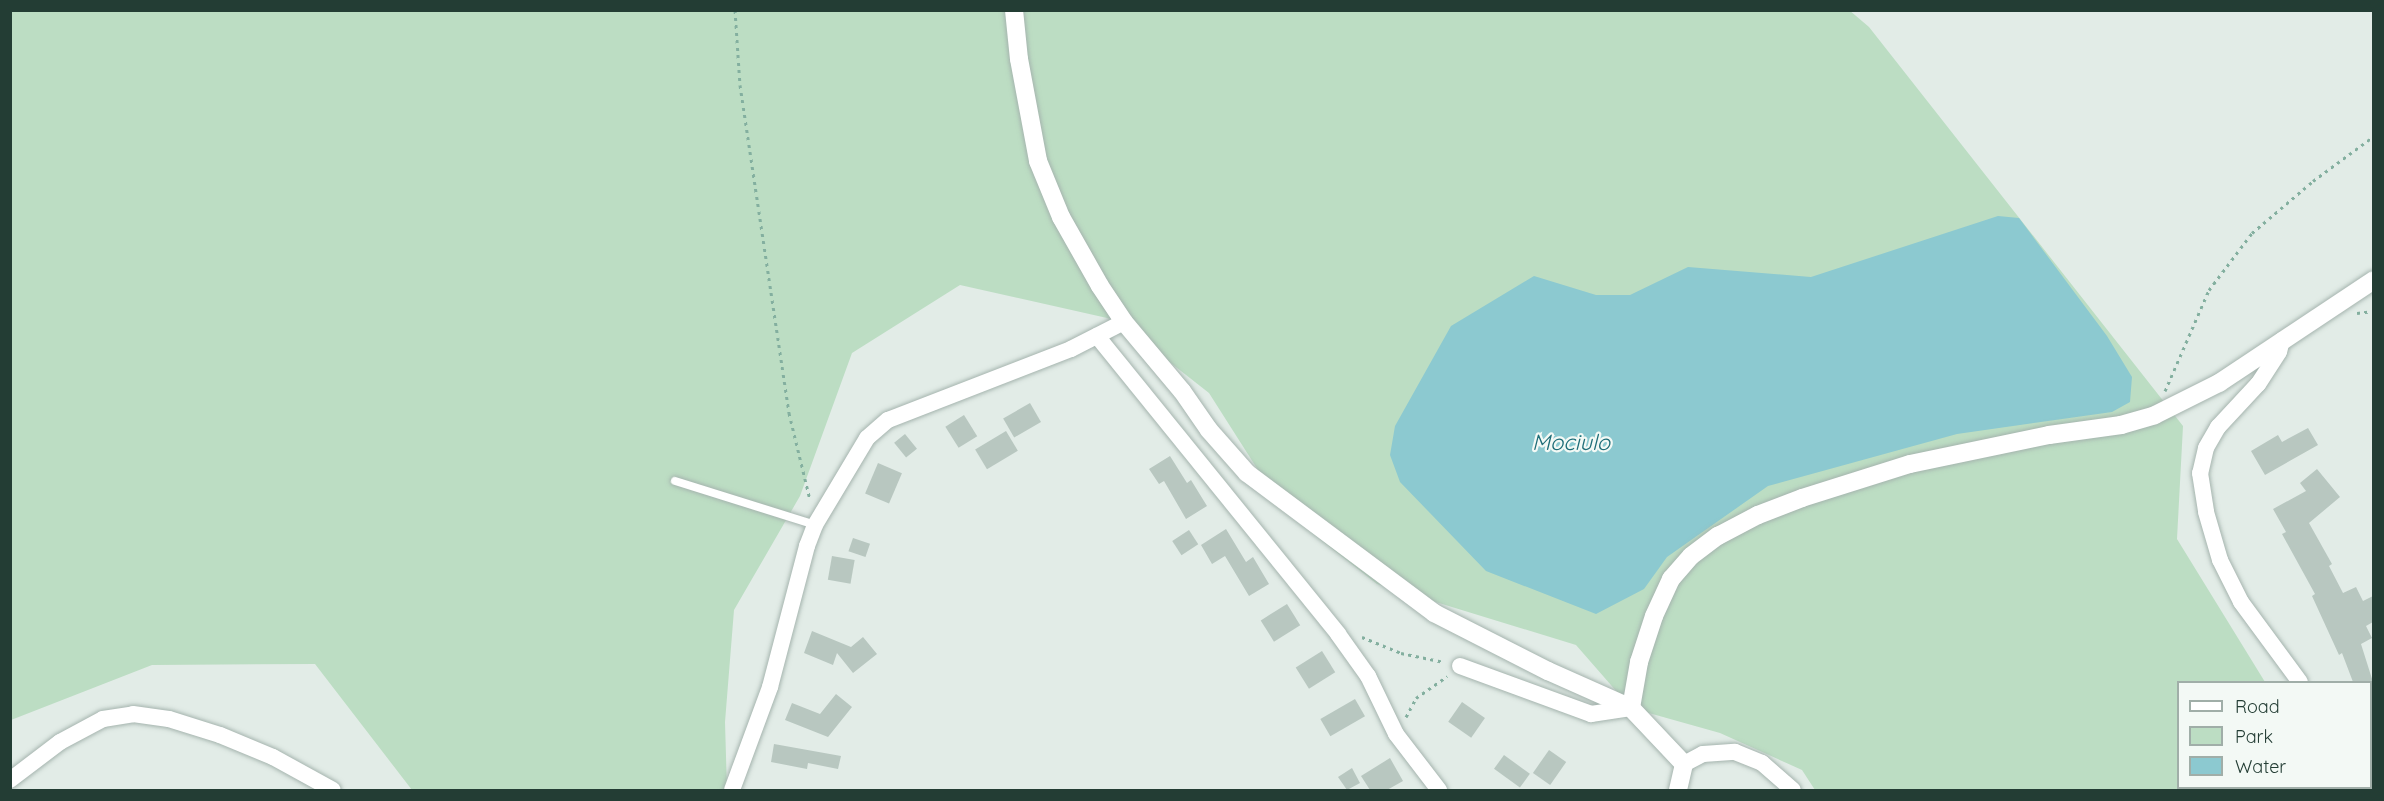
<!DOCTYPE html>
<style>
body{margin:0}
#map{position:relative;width:2384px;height:801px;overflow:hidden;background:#e2ece7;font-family:Quicksand,sans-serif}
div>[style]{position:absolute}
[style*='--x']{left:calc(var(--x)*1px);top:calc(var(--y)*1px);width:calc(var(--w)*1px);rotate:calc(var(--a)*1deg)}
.green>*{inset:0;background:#bcddc3}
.water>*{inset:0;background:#8cc9d0}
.building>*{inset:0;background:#b8c7c0;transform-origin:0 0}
.path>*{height:3px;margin-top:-1.5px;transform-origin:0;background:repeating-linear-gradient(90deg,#83af9f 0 3px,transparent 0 7.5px)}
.roads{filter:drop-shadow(0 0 2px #a5b4ae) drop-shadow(0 0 2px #a5b4ae)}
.lane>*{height:8px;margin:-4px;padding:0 4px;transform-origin:4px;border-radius:4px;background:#fff}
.street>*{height:16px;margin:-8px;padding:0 8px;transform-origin:8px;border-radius:8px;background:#fff}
.secondary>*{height:18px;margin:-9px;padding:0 9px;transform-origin:9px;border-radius:9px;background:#fff}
span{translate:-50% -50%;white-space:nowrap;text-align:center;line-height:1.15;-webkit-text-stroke:4.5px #f3f9f5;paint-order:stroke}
.water-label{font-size:22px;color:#1e6d78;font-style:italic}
.frame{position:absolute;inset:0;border:12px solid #233d34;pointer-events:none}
.legend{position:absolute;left:2177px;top:681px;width:195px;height:108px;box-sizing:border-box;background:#f3f9f5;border:2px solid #a0aea8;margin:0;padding:8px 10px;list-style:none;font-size:18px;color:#233d34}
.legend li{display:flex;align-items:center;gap:12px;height:30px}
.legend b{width:30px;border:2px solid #a0aea8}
</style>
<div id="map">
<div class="green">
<i style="clip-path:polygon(1849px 10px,1869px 27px,2183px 426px,2177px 539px,2265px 682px,2178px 682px,2178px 788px,2328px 788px,2330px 790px,1815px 790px,1802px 770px,1720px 733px,1631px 708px,1576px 645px,1377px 584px,1284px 511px,1209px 393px,1116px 320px,960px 285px,852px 353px,800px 496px,734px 610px,725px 722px,727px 790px,412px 790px,315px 664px,152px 665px,11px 720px,11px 11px)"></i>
</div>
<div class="water">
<i style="clip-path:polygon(1998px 216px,2019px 218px,2107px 336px,2132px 377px,2130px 402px,2112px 412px,1957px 434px,1768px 486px,1667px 557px,1644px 589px,1596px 614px,1486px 571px,1400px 482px,1390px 455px,1395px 426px,1451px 326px,1534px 276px,1596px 295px,1630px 295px,1688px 267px,1811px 277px)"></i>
</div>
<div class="building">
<i style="left:1030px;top:403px;width:22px;height:31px;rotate:60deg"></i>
<i style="left:964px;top:415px;width:25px;height:22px;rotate:58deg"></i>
<i style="clip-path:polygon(2308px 428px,2318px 445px,2265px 475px,2251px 451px,2278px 435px,2282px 442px)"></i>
<i style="left:1006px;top:431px;width:23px;height:36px;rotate:59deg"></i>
<i style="left:905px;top:434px;width:19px;height:14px;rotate:51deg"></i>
<i style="clip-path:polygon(1170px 456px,1187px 483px,1191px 480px,1207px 506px,1186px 519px,1164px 481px,1159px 484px,1149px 469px)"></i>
<i style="left:878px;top:463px;width:26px;height:33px;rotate:23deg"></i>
<i style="clip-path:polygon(2317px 469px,2340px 497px,2309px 523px,2332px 564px,2329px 566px,2343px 593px,2356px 587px,2363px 601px,2373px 596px,2373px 622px,2366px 626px,2372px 638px,2361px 644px,2373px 682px,2353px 682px,2342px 653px,2339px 655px,2312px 596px,2315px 594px,2282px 534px,2286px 532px,2273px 509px,2306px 491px,2300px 483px)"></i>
<i style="clip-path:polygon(1226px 529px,1246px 562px,1253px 557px,1269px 584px,1249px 596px,1225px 556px,1212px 564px,1201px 545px)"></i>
<i style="left:1189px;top:530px;width:17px;height:20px;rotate:57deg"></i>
<i style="left:853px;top:538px;width:18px;height:14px;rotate:19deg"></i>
<i style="left:832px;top:556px;width:23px;height:24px;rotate:10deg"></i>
<i style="left:1287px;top:604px;width:25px;height:31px;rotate:58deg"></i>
<i style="clip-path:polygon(812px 631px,851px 647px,863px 637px,877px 654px,853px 673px,837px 653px,833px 665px,804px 653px)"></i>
<i style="left:1322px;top:651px;width:25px;height:31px;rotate:58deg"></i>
<i style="clip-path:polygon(836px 694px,852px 707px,828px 737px,785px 720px,792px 703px,820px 714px)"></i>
<i style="left:1355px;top:699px;width:20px;height:40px;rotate:60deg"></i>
<i style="left:1462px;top:702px;width:28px;height:24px;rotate:35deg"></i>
<i style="clip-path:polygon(774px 744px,841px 756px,838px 769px,808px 763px,807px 769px,771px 762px)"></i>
<i style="left:1549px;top:750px;width:21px;height:28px;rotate:35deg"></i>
<i style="left:1504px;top:755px;width:32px;height:17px;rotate:36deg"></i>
<i style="clip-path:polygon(1390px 758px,1403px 781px,1387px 790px,1370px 790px,1361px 776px)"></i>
<i style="clip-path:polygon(1352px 768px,1360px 783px,1347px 790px,1338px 777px)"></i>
</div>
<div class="path">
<i style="--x:735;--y:10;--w:75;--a:86.2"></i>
<i style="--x:740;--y:85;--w:332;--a:81.5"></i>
<i style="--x:789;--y:413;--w:89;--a:76.4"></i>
<i style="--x:2357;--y:313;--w:17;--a:-7"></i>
<i style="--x:2165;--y:391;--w:110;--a:-66.5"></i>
<i style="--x:2209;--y:290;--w:71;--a:-53"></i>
<i style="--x:2252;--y:233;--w:80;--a:-40.4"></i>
<i style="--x:2313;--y:181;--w:76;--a:-36.4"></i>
<i style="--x:1362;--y:637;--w:42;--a:22.3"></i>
<i style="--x:1401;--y:653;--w:44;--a:11.8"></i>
<i style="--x:1406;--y:717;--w:21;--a:-62"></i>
<i style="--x:1416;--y:698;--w:38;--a:-35"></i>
</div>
<div class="roads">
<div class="lane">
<i style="--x:675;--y:481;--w:147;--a:17.4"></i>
</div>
<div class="street">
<i style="--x:1097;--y:336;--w:383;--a:51"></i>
<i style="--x:1338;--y:634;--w:52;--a:54.5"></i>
<i style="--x:1368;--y:676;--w:64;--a:64.2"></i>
<i style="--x:1396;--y:734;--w:71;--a:52.5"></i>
<i style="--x:2282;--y:340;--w:12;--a:104"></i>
<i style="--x:2279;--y:352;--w:38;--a:123"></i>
<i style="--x:2258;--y:384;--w:59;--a:132.9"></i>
<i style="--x:2218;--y:427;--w:24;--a:120"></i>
<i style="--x:2206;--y:448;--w:26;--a:103"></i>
<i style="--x:2200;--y:473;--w:39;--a:81"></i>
<i style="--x:2206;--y:512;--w:50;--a:73.7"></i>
<i style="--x:2220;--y:560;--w:47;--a:63.4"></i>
<i style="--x:2241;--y:602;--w:99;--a:53.6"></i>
<i style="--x:1460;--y:666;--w:140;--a:20.1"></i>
<i style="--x:1591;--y:714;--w:40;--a:-8.5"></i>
<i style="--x:1684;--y:764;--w:21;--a:-28"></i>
<i style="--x:1703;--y:754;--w:32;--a:-4"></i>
<i style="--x:1735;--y:752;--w:29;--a:22"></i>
<i style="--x:1762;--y:763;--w:41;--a:41.1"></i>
<i style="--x:10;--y:780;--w:63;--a:-37.2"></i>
<i style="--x:60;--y:742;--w:49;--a:-28.1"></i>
<i style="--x:103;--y:719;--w:30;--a:-9"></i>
<i style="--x:133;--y:714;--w:36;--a:8"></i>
<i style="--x:169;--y:719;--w:53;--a:17.4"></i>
<i style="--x:220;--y:735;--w:57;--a:22.5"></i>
<i style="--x:273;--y:757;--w:68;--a:28.8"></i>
<i style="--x:2360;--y:788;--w:2;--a:63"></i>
<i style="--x:732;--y:790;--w:110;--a:-69.7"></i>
<i style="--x:770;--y:687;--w:146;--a:-75.3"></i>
<i style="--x:807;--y:546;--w:22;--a:-69"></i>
<i style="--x:815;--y:525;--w:101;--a:-59.1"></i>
<i style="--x:867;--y:438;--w:28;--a:-41"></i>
<i style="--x:888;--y:420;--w:196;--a:-21.2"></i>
<i style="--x:1071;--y:349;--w:59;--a:-27"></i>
</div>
<div class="secondary">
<i style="--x:1014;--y:10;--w:49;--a:84.2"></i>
<i style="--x:1019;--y:59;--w:104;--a:79.4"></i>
<i style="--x:1038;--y:161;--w:61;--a:67.7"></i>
<i style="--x:1061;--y:217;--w:79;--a:60.5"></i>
<i style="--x:1100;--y:286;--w:43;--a:56.3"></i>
<i style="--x:1124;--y:322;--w:90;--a:50"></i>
<i style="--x:1182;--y:391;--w:47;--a:55.3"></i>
<i style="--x:1209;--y:430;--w:57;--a:48.5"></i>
<i style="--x:1247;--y:473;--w:234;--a:36.8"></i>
<i style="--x:1434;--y:613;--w:128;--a:27"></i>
<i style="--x:1548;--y:671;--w:91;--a:24"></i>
<i style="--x:1631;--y:708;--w:77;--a:46.6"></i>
<i style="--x:1684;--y:764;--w:27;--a:103"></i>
<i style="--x:1631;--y:708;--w:47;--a:-80.1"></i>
<i style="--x:1639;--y:662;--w:48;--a:-71.9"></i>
<i style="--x:1654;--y:616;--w:41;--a:-65.3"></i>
<i style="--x:1671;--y:579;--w:30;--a:-49"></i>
<i style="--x:1691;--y:556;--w:34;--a:-37"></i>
<i style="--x:1718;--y:536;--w:45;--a:-27.7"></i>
<i style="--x:1758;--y:515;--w:47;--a:-21.1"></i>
<i style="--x:1802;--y:498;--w:113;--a:-17.5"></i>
<i style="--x:1910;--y:464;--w:142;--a:-11.8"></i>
<i style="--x:2049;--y:435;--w:73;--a:-7.9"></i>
<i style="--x:2121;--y:425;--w:35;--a:-16"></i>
<i style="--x:2155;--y:415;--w:72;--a:-26.6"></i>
<i style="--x:2219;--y:383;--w:186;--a:-33.6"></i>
</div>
</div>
<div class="water-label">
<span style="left:1571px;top:443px">Mociulo</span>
</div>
<div class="frame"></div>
<ul class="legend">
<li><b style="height:8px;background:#fff"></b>Road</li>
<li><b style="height:16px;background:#bcddc3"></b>Park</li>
<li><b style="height:16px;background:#8cc9d0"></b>Water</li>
</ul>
</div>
